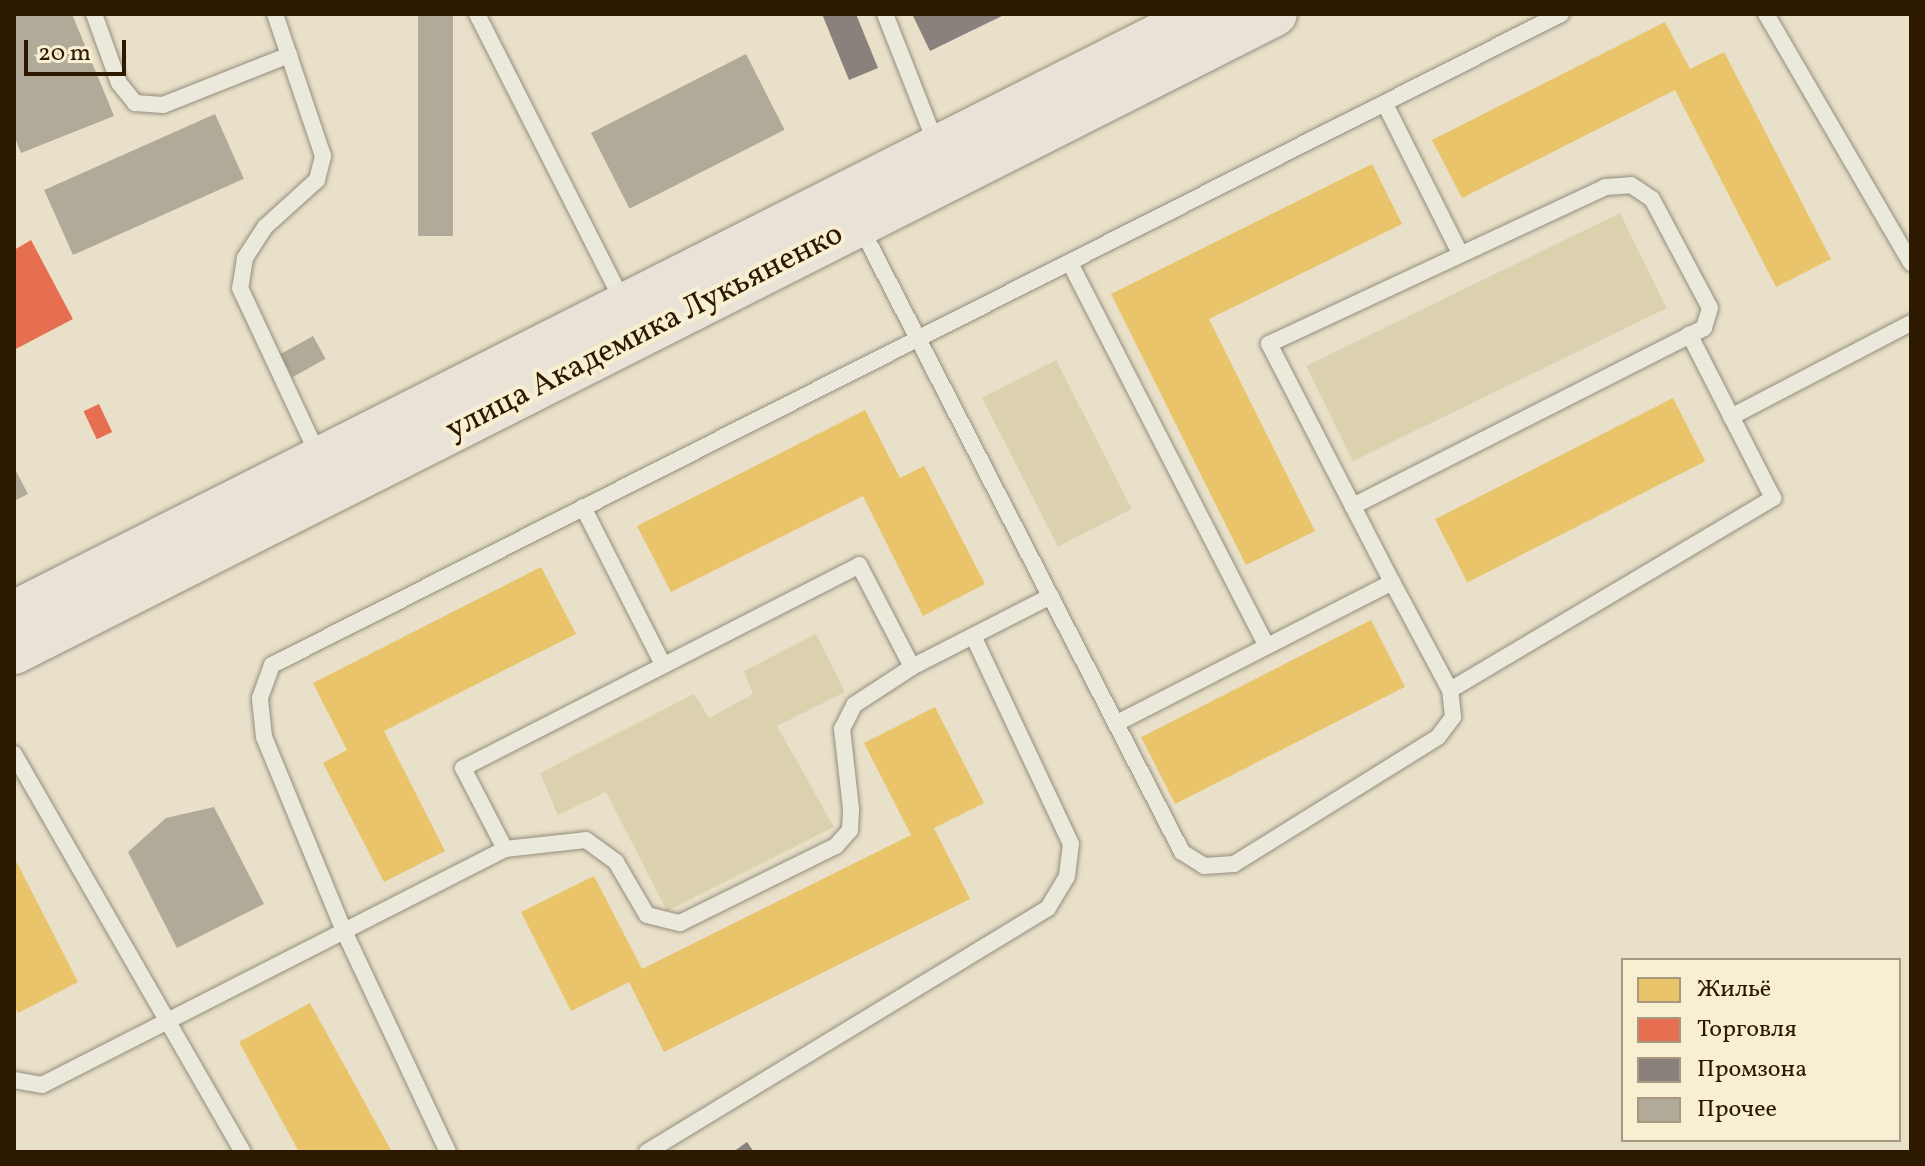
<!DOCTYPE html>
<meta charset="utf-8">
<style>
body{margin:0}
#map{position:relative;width:1925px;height:1166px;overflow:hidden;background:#e8e0c8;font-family:Vollkorn,serif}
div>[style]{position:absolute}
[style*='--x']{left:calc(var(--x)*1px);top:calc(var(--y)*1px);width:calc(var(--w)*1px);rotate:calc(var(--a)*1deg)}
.green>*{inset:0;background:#dcd1af;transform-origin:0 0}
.homes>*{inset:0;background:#e9c46a;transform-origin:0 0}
.shops>*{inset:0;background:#e76f51;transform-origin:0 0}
.industry>*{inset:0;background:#8a817c}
.building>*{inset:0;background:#b1aa99;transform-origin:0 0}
.roads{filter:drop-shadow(0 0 2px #948d7d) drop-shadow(0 0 2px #948d7d)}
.service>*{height:16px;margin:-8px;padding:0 8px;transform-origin:8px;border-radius:8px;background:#ebe8dc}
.trunk>*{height:44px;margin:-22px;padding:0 22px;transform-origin:22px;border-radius:22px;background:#e8e3d6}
span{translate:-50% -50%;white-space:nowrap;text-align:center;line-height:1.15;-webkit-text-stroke:8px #f8efd3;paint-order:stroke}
.street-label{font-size:32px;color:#2d1800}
.frame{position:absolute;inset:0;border:16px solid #2d1800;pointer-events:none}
.legend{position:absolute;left:1621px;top:958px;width:280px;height:184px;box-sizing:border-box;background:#f8efd3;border:2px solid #a7997f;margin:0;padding:10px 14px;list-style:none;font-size:24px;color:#2d1800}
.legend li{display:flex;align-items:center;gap:16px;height:40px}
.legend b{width:40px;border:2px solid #a7997f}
.scale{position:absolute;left:24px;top:40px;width:102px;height:36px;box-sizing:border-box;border:4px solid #2d1800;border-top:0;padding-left:10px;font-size:24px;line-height:28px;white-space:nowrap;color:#2d1800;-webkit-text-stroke:6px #f8efd3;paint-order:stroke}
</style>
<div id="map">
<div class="green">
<i style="left:1620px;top:213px;width:106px;height:349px;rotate:64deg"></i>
<i style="left:1056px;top:360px;width:167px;height:83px;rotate:63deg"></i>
<i style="clip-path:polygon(816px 634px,845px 692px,777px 726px,834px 827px,667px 911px,606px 792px,558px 815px,540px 773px,694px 694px,709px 718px,753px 694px,744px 671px)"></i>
</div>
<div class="homes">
<i style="clip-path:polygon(1665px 22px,1690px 69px,1724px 52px,1831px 259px,1776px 287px,1675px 90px,1462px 198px,1432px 140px)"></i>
<i style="clip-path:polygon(1372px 164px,1402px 224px,1209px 319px,1315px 531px,1246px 565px,1111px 294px)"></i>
<i style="left:1673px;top:398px;width:71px;height:267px;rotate:63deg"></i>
<i style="clip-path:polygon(865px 410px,900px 478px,924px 466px,985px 584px,923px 616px,863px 496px,671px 592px,637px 526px)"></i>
<i style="clip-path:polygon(541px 567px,576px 634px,384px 731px,445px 851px,384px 882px,323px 763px,347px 750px,313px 683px)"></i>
<i style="left:1371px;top:620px;width:75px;height:258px;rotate:63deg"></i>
<i style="clip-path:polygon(935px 707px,984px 803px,934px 828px,970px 899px,664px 1052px,629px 982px,571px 1011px,521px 912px,594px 876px,642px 969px,911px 835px,864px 743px)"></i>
<i style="clip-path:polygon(14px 857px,78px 982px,18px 1013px,14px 1006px)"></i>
<i style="clip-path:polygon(310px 1003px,392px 1152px,299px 1152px,239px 1042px)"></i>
</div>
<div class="shops">
<i style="clip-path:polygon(31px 240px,73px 319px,14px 350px,14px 250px)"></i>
<i style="left:99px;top:404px;width:31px;height:17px;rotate:65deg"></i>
</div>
<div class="industry">
<i style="clip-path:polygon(822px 14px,856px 14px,878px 68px,849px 80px)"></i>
<i style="clip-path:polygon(912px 14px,1006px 14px,930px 51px)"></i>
<i style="clip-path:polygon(747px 1142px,754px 1152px,733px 1152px)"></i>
</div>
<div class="building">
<i style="clip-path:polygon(14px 14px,72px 14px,114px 116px,21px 153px,14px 135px)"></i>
<i style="left:418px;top:14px;width:35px;height:222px"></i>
<i style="left:746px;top:54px;width:85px;height:174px;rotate:63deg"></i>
<i style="left:215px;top:114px;width:71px;height:187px;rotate:66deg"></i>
<i style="left:313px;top:336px;width:26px;height:38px;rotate:61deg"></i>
<i style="clip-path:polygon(14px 467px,28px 494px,14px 501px)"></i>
<i style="clip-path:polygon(214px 807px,264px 904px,177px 948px,128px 852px,166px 818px)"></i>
</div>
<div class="roads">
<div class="service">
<i style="--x:94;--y:14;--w:73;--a:70.1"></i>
<i style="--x:119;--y:83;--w:26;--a:51"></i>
<i style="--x:135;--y:103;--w:28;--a:4"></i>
<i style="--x:163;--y:105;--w:136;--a:-21.6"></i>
<i style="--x:275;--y:14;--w:150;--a:71.3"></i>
<i style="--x:323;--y:156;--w:25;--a:104"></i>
<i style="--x:317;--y:180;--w:70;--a:137.9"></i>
<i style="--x:265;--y:227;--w:37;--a:123"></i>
<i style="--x:245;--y:258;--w:30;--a:99"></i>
<i style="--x:240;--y:288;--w:187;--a:64.9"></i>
<i style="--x:477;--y:14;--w:325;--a:63.1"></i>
<i style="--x:885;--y:14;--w:142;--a:68.5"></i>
<i style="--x:1766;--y:14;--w:288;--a:59.8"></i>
<i style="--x:1385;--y:104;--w:167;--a:63.3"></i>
<i style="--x:860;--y:226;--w:704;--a:62.78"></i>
<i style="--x:1182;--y:852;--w:26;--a:32"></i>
<i style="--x:1204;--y:866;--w:30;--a:-4"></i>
<i style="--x:1234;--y:864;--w:240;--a:-31.9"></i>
<i style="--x:1438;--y:737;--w:25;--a:-53"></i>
<i style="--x:1453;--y:717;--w:27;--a:-96"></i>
<i style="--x:1450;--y:690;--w:123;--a:-118.2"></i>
<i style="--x:1392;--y:582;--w:268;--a:-117.3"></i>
<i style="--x:1269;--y:344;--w:371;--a:-25"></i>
<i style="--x:1605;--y:187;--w:26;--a:-4"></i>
<i style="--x:1631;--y:185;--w:25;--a:34"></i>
<i style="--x:1652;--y:199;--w:123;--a:62"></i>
<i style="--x:1710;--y:308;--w:21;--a:107"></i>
<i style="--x:1704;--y:328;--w:394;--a:153.1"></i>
<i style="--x:1071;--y:265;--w:428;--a:62.8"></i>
<i style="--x:1731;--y:417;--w:203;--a:-27.6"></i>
<i style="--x:583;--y:507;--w:177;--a:63.1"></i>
<i style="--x:1450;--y:690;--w:376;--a:-30.7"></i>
<i style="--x:1773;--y:498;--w:184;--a:-117.1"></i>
<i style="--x:1117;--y:723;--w:309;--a:-27.1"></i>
<i style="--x:14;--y:754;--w:459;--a:60.1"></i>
<i style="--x:505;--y:849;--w:91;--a:-117.4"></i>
<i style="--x:463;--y:768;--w:445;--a:-27.1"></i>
<i style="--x:859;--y:565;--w:115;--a:62.5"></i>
<i style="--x:912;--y:667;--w:156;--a:-27.1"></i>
<i style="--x:14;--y:1080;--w:28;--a:10"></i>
<i style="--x:42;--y:1085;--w:520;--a:-27.01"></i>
<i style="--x:505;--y:849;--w:81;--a:-6.3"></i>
<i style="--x:586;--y:840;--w:37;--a:36"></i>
<i style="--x:616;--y:862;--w:61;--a:59.7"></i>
<i style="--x:647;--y:915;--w:34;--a:14"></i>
<i style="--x:680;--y:923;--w:174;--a:-26.3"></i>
<i style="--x:836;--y:846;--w:21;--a:-49"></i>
<i style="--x:850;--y:830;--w:21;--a:-87"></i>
<i style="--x:851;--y:809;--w:81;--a:-96.4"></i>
<i style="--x:842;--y:729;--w:27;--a:-63"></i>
<i style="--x:854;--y:705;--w:69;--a:-33.2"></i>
<i style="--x:448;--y:1152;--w:244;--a:-115.2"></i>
<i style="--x:344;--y:931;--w:210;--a:-112.4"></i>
<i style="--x:264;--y:737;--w:39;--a:-96"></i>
<i style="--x:260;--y:698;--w:35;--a:-70"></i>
<i style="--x:272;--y:665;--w:1444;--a:-26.8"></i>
<i style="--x:647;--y:1152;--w:469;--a:-31.3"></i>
<i style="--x:1048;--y:908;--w:37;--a:-59"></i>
<i style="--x:1067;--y:876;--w:32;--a:-83"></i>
<i style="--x:1071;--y:844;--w:230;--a:-115.2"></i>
</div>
<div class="trunk">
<i style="--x:14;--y:613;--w:1330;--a:-26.76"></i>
<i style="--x:14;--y:652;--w:1413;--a:-26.84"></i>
</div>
</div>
<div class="street-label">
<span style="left:645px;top:333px;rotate:-27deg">улица Академика Лукьяненко</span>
</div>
<div class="frame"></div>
<ul class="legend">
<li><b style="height:22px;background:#e9c46a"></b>Жильё</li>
<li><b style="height:22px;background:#e76f51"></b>Торговля</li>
<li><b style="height:22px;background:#8a817c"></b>Промзона</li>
<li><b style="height:22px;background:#b1aa99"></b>Прочее</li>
</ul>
<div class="scale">20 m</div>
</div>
